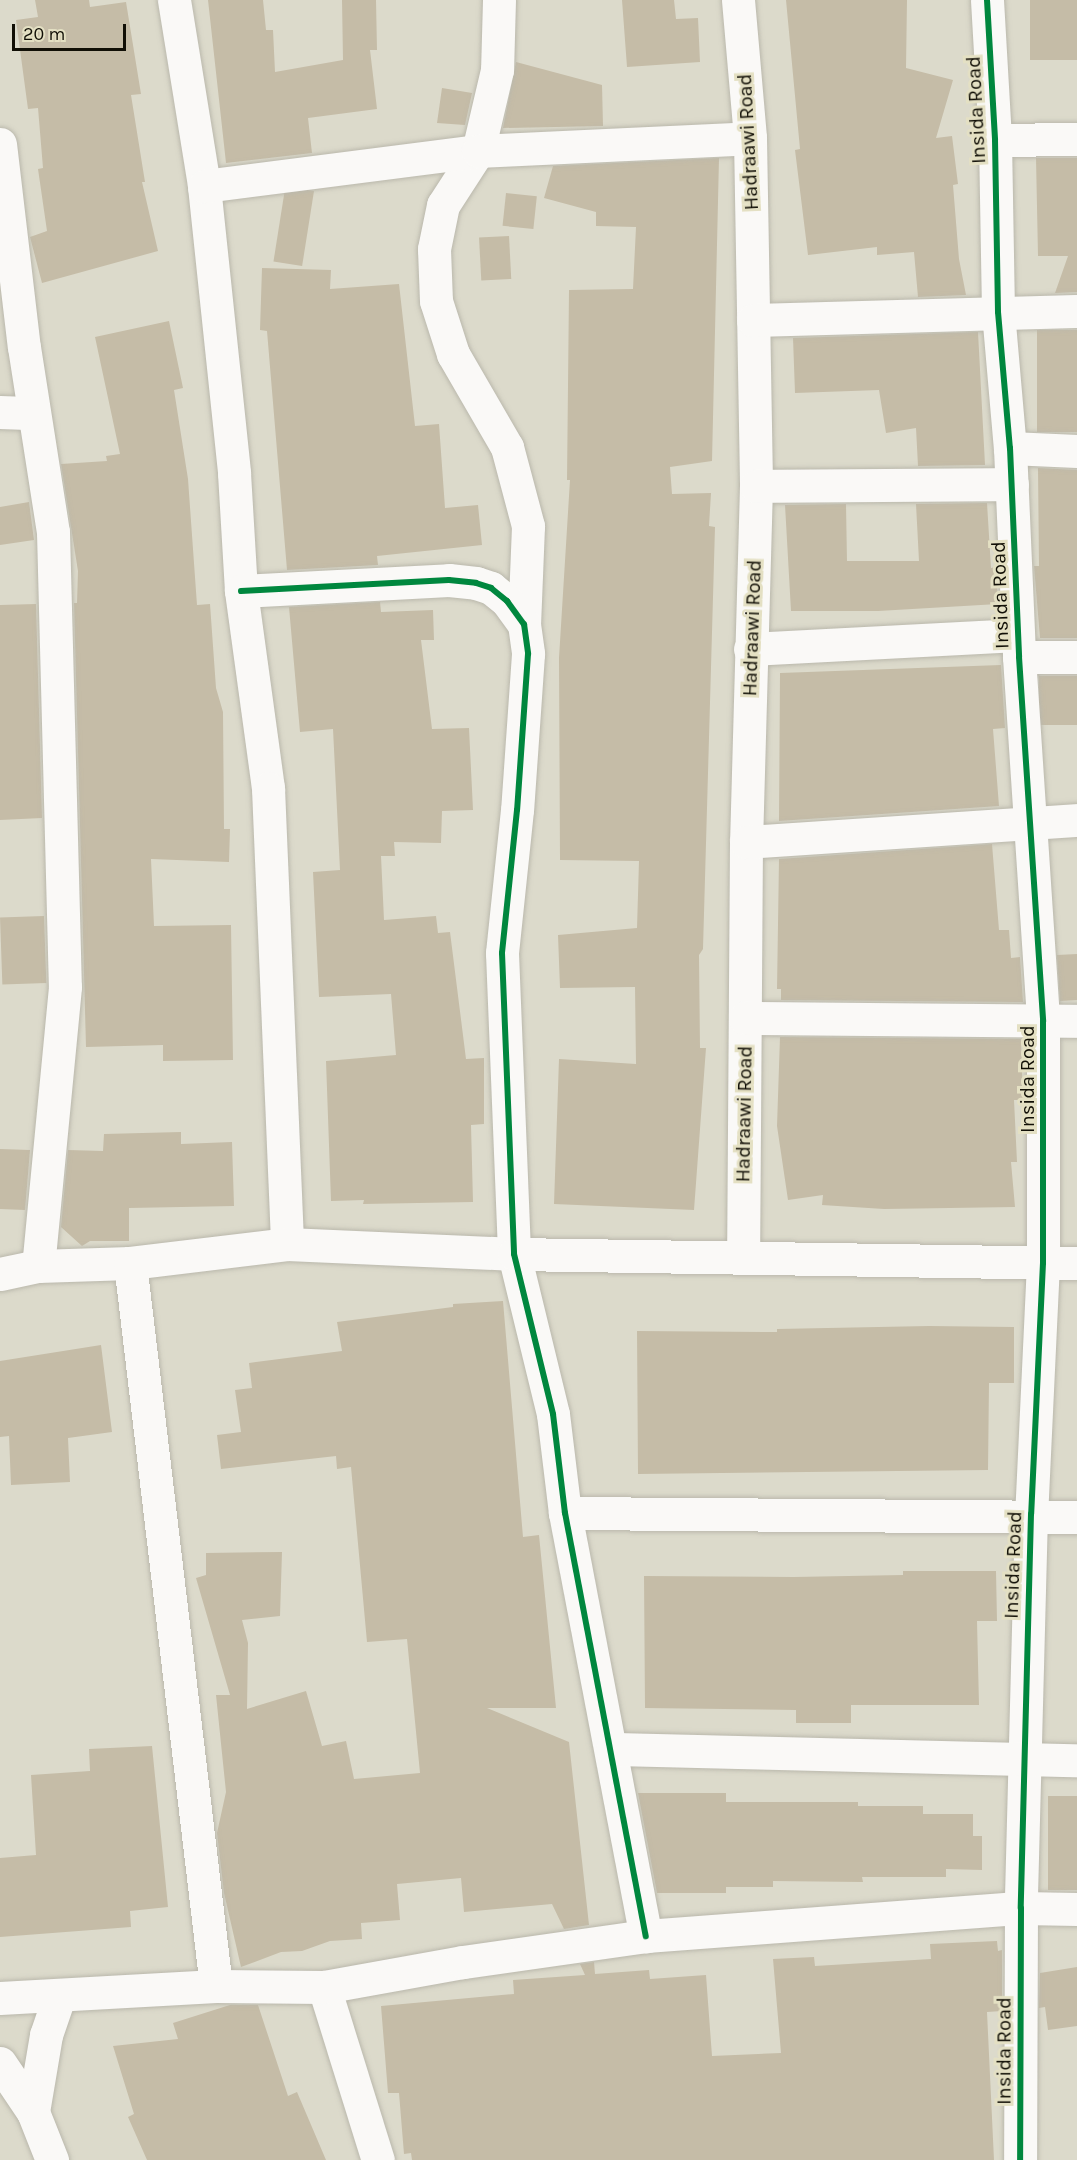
<!DOCTYPE html>
<style>
body{margin:0}
#map{position:relative;width:1077px;height:2160px;overflow:hidden;background:#dcdacb;font-family:Karla,sans-serif}
div>[style]{position:absolute}
[style*='--x']{left:calc(var(--x)*1px);top:calc(var(--y)*1px);width:calc(var(--w)*1px);rotate:calc(var(--a)*1deg)}
.building>*{inset:0;background:#c5bca7;transform-origin:0 0}
.roads{filter:drop-shadow(0 0 2px #bab8ac) drop-shadow(0 0 2px #bab8ac)}
.minor>*{height:33px;margin:-16.5px;padding:0 16.5px;transform-origin:16.5px;border-radius:16.5px;background:#faf9f7}
.cycleway>*{height:6px;margin:-3px;padding:0 3px;transform-origin:3px;border-radius:3px;background:#00873e}
span{translate:-50% -50%;white-space:nowrap;text-align:center;line-height:1.15;-webkit-text-stroke:6px #e4e0c3;paint-order:stroke}
.street-label{font-size:20px;color:#110f06}
.scale{position:absolute;left:12px;top:24px;width:114px;height:27px;box-sizing:border-box;border:3px solid #110f06;border-top:0;padding-left:8px;font-size:18px;line-height:21px;white-space:nowrap;color:#110f06;-webkit-text-stroke:4px #e4e0c3;paint-order:stroke}
</style>
<div id="map">
<div class="building">
<i style="clip-path:polygon(35px 0,89px 0,90px 7px,126px 2px,141px 94px,131px 95px,145px 182px,142px 182px,158px 251px,42px 283px,30px 237px,47px 231px,38px 169px,43px 168px,38px 108px,28px 109px,16px 20px,38px 17px)"></i>
<i style="clip-path:polygon(208px 0,263px 0,266px 30px,273px 30px,275px 72px,343px 60px,342px 0,376px 0,377px 50px,370px 50px,377px 109px,308px 118px,312px 153px,226px 163px)"></i>
<i style="clip-path:polygon(622px 0,674px 0,676px 19px,698px 18px,700px 62px,627px 67px)"></i>
<i style="clip-path:polygon(786px 0,907px 0,906px 68px,953px 80px,936px 138px,952px 136px,958px 184px,953px 185px,959px 259px,966px 295px,918px 297px,914px 252px,877px 255px,877px 247px,808px 255px,795px 150px,800px 149px)"></i>
<i style="left:1030px;top:0;width:47px;height:60px"></i>
<i style="clip-path:polygon(516px 62px,602px 85px,603px 126px,503px 128px)"></i>
<i style="clip-path:polygon(442px 88px,472px 93px,465px 125px,437px 123px)"></i>
<i style="clip-path:polygon(719px 158px,712px 461px,670px 467px,672px 494px,711px 493px,709px 526px,715px 527px,703px 949px,699px 955px,700px 1048px,706px 1048px,694px 1210px,554px 1204px,559px 1059px,636px 1064px,635px 987px,560px 988px,558px 935px,637px 928px,639px 861px,560px 860px,559px 658px,570px 480px,567px 480px,569px 290px,633px 289px,636px 227px,596px 226px,596px 212px,544px 198px,553px 166px)"></i>
<i style="clip-path:polygon(1036px 158px,1077px 158px,1077px 292px,1055px 293px,1068px 256px,1038px 256px)"></i>
<i style="left:314px;top:191px;width:76px;height:29px;rotate:99deg"></i>
<i style="left:506px;top:193px;width:31px;height:33px;rotate:6deg"></i>
<i style="left:509px;top:236px;width:43px;height:30px;rotate:87deg"></i>
<i style="clip-path:polygon(262px 268px,331px 270px,330px 289px,399px 284px,415px 426px,439px 424px,445px 508px,478px 505px,482px 545px,377px 556px,378px 565px,287px 570px,267px 331px,260px 330px)"></i>
<i style="clip-path:polygon(169px 321px,183px 388px,174px 390px,188px 479px,197px 605px,210px 604px,216px 688px,223px 712px,224px 829px,230px 829px,229px 862px,151px 859px,154px 926px,231px 925px,233px 1060px,163px 1061px,163px 1045px,86px 1047px,74px 603px,77px 603px,78px 571px,61px 464px,107px 461px,106px 456px,120px 454px,95px 337px)"></i>
<i style="left:1077px;top:330px;width:102px;height:40px;rotate:90deg"></i>
<i style="clip-path:polygon(978px 332px,985px 465px,918px 466px,916px 428px,886px 433px,879px 390px,795px 393px,793px 338px)"></i>
<i style="clip-path:polygon(1038px 468px,1077px 470px,1077px 638px,1040px 638px,1034px 566px,1039px 566px)"></i>
<i style="clip-path:polygon(29px 502px,34px 540px,0 545px,0 507px)"></i>
<i style="clip-path:polygon(987px 503px,991px 568px,996px 567px,998px 604px,878px 611px,791px 611px,785px 505px,846px 504px,847px 561px,919px 561px,916px 504px)"></i>
<i style="clip-path:polygon(380px 602px,381px 612px,433px 610px,434px 640px,421px 640px,432px 729px,469px 728px,473px 810px,442px 811px,441px 843px,394px 842px,395px 856px,381px 856px,384px 920px,436px 916px,438px 933px,450px 932px,466px 1059px,484px 1058px,484px 1124px,471px 1125px,473px 1202px,363px 1204px,364px 1200px,331px 1201px,326px 1061px,396px 1055px,391px 994px,319px 997px,313px 872px,340px 870px,333px 729px,300px 732px,289px 607px)"></i>
<i style="clip-path:polygon(36px 604px,42px 818px,0 820px,0 605px)"></i>
<i style="clip-path:polygon(1001px 665px,1005px 728px,993px 729px,999px 806px,779px 821px,780px 673px)"></i>
<i style="left:1039px;top:676px;width:38px;height:49px"></i>
<i style="clip-path:polygon(992px 844px,999px 930px,1009px 930px,1011px 958px,1020px 957px,1023px 1002px,781px 1000px,781px 989px,777px 989px,779px 859px)"></i>
<i style="left:44px;top:916px;width:67px;height:44px;rotate:88deg"></i>
<i style="clip-path:polygon(1077px 954px,1077px 1000px,1060px 1001px,1057px 955px)"></i>
<i style="clip-path:polygon(780px 1037px,1021px 1039px,1023px 1100px,1014px 1100px,1017px 1162px,1011px 1162px,1015px 1207px,884px 1209px,822px 1205px,823px 1195px,788px 1200px,777px 1126px)"></i>
<i style="clip-path:polygon(181px 1132px,181px 1144px,232px 1142px,234px 1206px,129px 1208px,129px 1241px,90px 1241px,82px 1246px,61px 1227px,68px 1150px,103px 1151px,104px 1134px)"></i>
<i style="clip-path:polygon(0 1149px,30px 1150px,25px 1210px,0 1209px)"></i>
<i style="clip-path:polygon(503px 1301px,523px 1537px,539px 1535px,556px 1708px,487px 1708px,569px 1742px,589px 1925px,564px 1929px,552px 1904px,464px 1912px,461px 1878px,397px 1884px,400px 1920px,361px 1923px,362px 1939px,330px 1941px,302px 1951px,281px 1952px,241px 1967px,224px 1893px,217px 1833px,226px 1792px,216px 1695px,230px 1695px,196px 1578px,206px 1575px,206px 1553px,282px 1552px,280px 1616px,242px 1620px,248px 1643px,247px 1709px,306px 1691px,322px 1746px,346px 1741px,354px 1779px,420px 1773px,407px 1639px,367px 1642px,351px 1467px,337px 1469px,336px 1456px,221px 1469px,217px 1435px,241px 1432px,235px 1390px,252px 1388px,249px 1363px,342px 1351px,337px 1322px,453px 1307px,453px 1304px)"></i>
<i style="clip-path:polygon(929px 1326px,1014px 1327px,1014px 1383px,989px 1383px,988px 1470px,638px 1474px,637px 1331px,777px 1332px,777px 1329px)"></i>
<i style="clip-path:polygon(101px 1345px,112px 1432px,68px 1438px,70px 1482px,11px 1485px,9px 1436px,0 1437px,0 1361px)"></i>
<i style="clip-path:polygon(903px 1571px,996px 1571px,997px 1621px,977px 1621px,979px 1705px,851px 1705px,851px 1723px,796px 1723px,796px 1710px,645px 1708px,644px 1576px,794px 1577px,903px 1575px)"></i>
<i style="clip-path:polygon(152px 1746px,168px 1907px,130px 1911px,131px 1927px,0 1937px,0 1858px,36px 1855px,31px 1775px,90px 1771px,89px 1749px)"></i>
<i style="clip-path:polygon(638px 1793px,726px 1793px,726px 1802px,858px 1802px,858px 1806px,923px 1806px,923px 1814px,973px 1814px,973px 1836px,982px 1836px,982px 1870px,946px 1869px,946px 1877px,862px 1877px,863px 1882px,773px 1881px,773px 1887px,726px 1887px,726px 1893px,657px 1893px)"></i>
<i style="left:1077px;top:1796px;width:94px;height:29px;rotate:90deg"></i>
<i style="clip-path:polygon(997px 1941px,998px 1951px,1002px 1950px,1002px 2011px,987px 2012px,994px 2160px,412px 2160px,411px 2153px,404px 2154px,399px 2093px,388px 2093px,381px 2006px,514px 1994px,513px 1980px,585px 1975px,580px 1964px,594px 1962px,595px 1974px,649px 1970px,650px 1979px,706px 1975px,712px 2056px,781px 2053px,773px 1959px,814px 1957px,815px 1966px,931px 1959px,930px 1944px)"></i>
<i style="clip-path:polygon(1077px 1967px,1077px 2026px,1048px 2030px,1045px 2007px,1039px 2008px,1040px 1973px)"></i>
<i style="clip-path:polygon(230px 2005px,258px 2005px,288px 2096px,297px 2092px,326px 2160px,147px 2160px,128px 2117px,134px 2114px,113px 2046px,178px 2039px,173px 2023px)"></i>
</div>
<div class="roads">
<div class="minor">
<i style="--x:174;--y:0;--w:188;--a:80.8"></i>
<i style="--x:204;--y:186;--w:289;--a:84"></i>
<i style="--x:234;--y:473;--w:118;--a:86.6"></i>
<i style="--x:241;--y:591;--w:199;--a:82.2"></i>
<i style="--x:268;--y:788;--w:456;--a:87.6"></i>
<i style="--x:499;--y:0;--w:70;--a:91.6"></i>
<i style="--x:497;--y:70;--w:83;--a:103.2"></i>
<i style="--x:478;--y:151;--w:64;--a:122.9"></i>
<i style="--x:443;--y:205;--w:45;--a:101.6"></i>
<i style="--x:434;--y:249;--w:52;--a:87.8"></i>
<i style="--x:436;--y:301;--w:56;--a:72.2"></i>
<i style="--x:453;--y:354;--w:108;--a:59.9"></i>
<i style="--x:507;--y:447;--w:82;--a:75.1"></i>
<i style="--x:528;--y:526;--w:98;--a:92.3"></i>
<i style="--x:738;--y:0;--w:139;--a:85"></i>
<i style="--x:750;--y:138;--w:348;--a:89"></i>
<i style="--x:756;--y:486;--w:356;--a:91.6"></i>
<i style="--x:746;--y:842;--w:414;--a:90.4"></i>
<i style="--x:987;--y:0;--w:140;--a:86.7"></i>
<i style="--x:995;--y:140;--w:172;--a:89"></i>
<i style="--x:998;--y:312;--w:137;--a:85"></i>
<i style="--x:1010;--y:448;--w:209;--a:87.5"></i>
<i style="--x:1019;--y:657;--w:365;--a:86.2"></i>
<i style="--x:1043;--y:1021;--w:242;--a:90"></i>
<i style="--x:1043;--y:1263;--w:251;--a:92.7"></i>
<i style="--x:1031;--y:1514;--w:394;--a:91.5"></i>
<i style="--x:1021;--y:1908;--w:252;--a:90.2"></i>
<i style="--x:995;--y:140;--w:82;--a:-0.7"></i>
<i style="--x:0;--y:144;--w:204;--a:83.3"></i>
<i style="--x:24;--y:347;--w:187;--a:81.1"></i>
<i style="--x:53;--y:532;--w:455;--a:88.5"></i>
<i style="--x:65;--y:987;--w:280;--a:95.5"></i>
<i style="--x:204;--y:186;--w:276;--a:-7.3"></i>
<i style="--x:478;--y:151;--w:272;--a:-2.7"></i>
<i style="--x:753;--y:320;--w:324;--a:-1.6"></i>
<i style="--x:0;--y:412;--w:34;--a:2"></i>
<i style="--x:1010;--y:448;--w:67;--a:2.6"></i>
<i style="--x:756;--y:486;--w:256;--a:-0.4"></i>
<i style="--x:241;--y:591;--w:208;--a:-3"></i>
<i style="--x:449;--y:580;--w:27;--a:6"></i>
<i style="--x:476;--y:583;--w:16;--a:18"></i>
<i style="--x:491;--y:588;--w:21;--a:39"></i>
<i style="--x:507;--y:601;--w:29;--a:54"></i>
<i style="--x:524;--y:624;--w:30;--a:82"></i>
<i style="--x:528;--y:654;--w:156;--a:94"></i>
<i style="--x:517;--y:810;--w:144;--a:96"></i>
<i style="--x:502;--y:953;--w:301;--a:87.7"></i>
<i style="--x:514;--y:1254;--w:165;--a:76.3"></i>
<i style="--x:553;--y:1414;--w:100;--a:83.1"></i>
<i style="--x:565;--y:1513;--w:431;--a:79.2"></i>
<i style="--x:750;--y:649;--w:268;--a:-3"></i>
<i style="--x:1019;--y:657;--w:58;--a:0"></i>
<i style="--x:746;--y:842;--w:332;--a:-3.8"></i>
<i style="--x:745;--y:1018;--w:332;--a:0.5"></i>
<i style="--x:130;--y:1263;--w:728;--a:83.22"></i>
<i style="--x:0;--y:1274;--w:39;--a:-12"></i>
<i style="--x:38;--y:1266;--w:92;--a:-1.9"></i>
<i style="--x:130;--y:1263;--w:158;--a:-6.9"></i>
<i style="--x:287;--y:1244;--w:227;--a:2.5"></i>
<i style="--x:514;--y:1254;--w:563;--a:0.92"></i>
<i style="--x:565;--y:1513;--w:512;--a:0.45"></i>
<i style="--x:612;--y:1749;--w:465;--a:1.4"></i>
<i style="--x:324;--y:1987;--w:181;--a:72.7"></i>
<i style="--x:0;--y:1998;--w:216;--a:-3.2"></i>
<i style="--x:216;--y:1986;--w:108;--a:0.5"></i>
<i style="--x:324;--y:1987;--w:141;--a:-10.2"></i>
<i style="--x:463;--y:1962;--w:185;--a:-8.1"></i>
<i style="--x:646;--y:1936;--w:376;--a:-4.3"></i>
<i style="--x:1021;--y:1908;--w:56;--a:1"></i>
<i style="--x:0;--y:2063;--w:59;--a:56"></i>
<i style="--x:33;--y:2112;--w:52;--a:68.4"></i>
<i style="--x:33;--y:2112;--w:78;--a:-80.4"></i>
<i style="--x:46;--y:2035;--w:40;--a:-71.1"></i>
</div>
</div>
<div class="cycleway">
<i style="--x:987;--y:0;--w:140;--a:86.7"></i>
<i style="--x:995;--y:140;--w:172;--a:89"></i>
<i style="--x:998;--y:312;--w:137;--a:85"></i>
<i style="--x:1010;--y:448;--w:209;--a:87.5"></i>
<i style="--x:1019;--y:657;--w:365;--a:86.2"></i>
<i style="--x:1043;--y:1021;--w:242;--a:90"></i>
<i style="--x:1043;--y:1263;--w:251;--a:92.7"></i>
<i style="--x:1031;--y:1514;--w:394;--a:91.5"></i>
<i style="--x:1021;--y:1908;--w:252;--a:90.2"></i>
<i style="--x:241;--y:591;--w:208;--a:-3"></i>
<i style="--x:449;--y:580;--w:27;--a:6"></i>
<i style="--x:476;--y:583;--w:16;--a:18"></i>
<i style="--x:491;--y:588;--w:21;--a:39"></i>
<i style="--x:507;--y:601;--w:29;--a:54"></i>
<i style="--x:524;--y:624;--w:30;--a:82"></i>
<i style="--x:528;--y:654;--w:156;--a:94"></i>
<i style="--x:517;--y:810;--w:144;--a:96"></i>
<i style="--x:502;--y:953;--w:301;--a:87.7"></i>
<i style="--x:514;--y:1254;--w:165;--a:76.3"></i>
<i style="--x:553;--y:1414;--w:100;--a:83.1"></i>
<i style="--x:565;--y:1513;--w:431;--a:79.2"></i>
</div>
<div class="street-label">
<span style="left:976px;top:110px;rotate:-93deg">Insida Road</span>
<span style="left:748px;top:142px;rotate:-93deg">Hadraawi Road</span>
<span style="left:1000px;top:595px;rotate:-92deg">Insida Road</span>
<span style="left:752px;top:628px;rotate:-88deg">Hadraawi Road</span>
<span style="left:1027px;top:1079px;rotate:-90deg">Insida Road</span>
<span style="left:744px;top:1114px;rotate:-89deg">Hadraawi Road</span>
<span style="left:1013px;top:1565px;rotate:-88deg">Insida Road</span>
<span style="left:1004px;top:2051px;rotate:-90deg">Insida Road</span>
</div>
<div class="scale">20 m</div>
</div>
